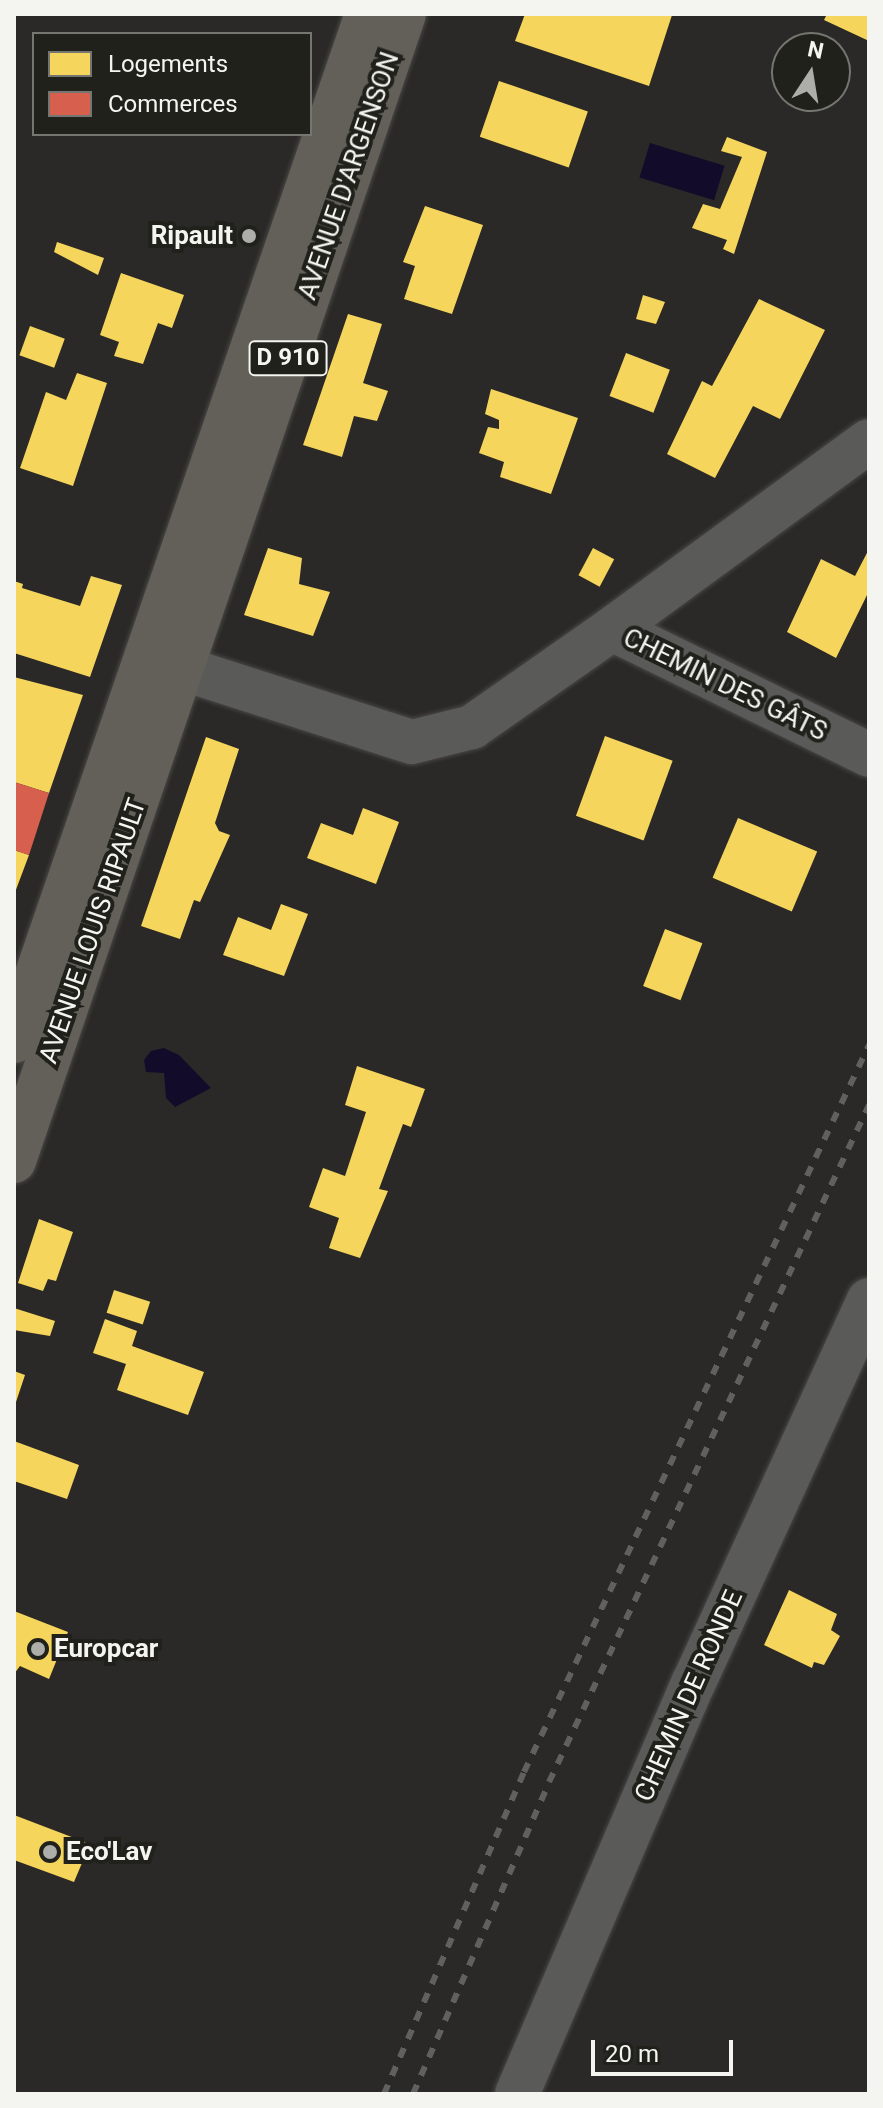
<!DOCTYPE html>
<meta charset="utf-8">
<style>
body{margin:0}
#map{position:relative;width:883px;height:2108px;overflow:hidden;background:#2a2927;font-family:Roboto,sans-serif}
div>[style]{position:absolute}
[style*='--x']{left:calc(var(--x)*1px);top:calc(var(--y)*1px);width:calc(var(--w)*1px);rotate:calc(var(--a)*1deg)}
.water>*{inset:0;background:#120c2a;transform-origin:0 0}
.homes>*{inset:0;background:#f6d55c;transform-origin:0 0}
.shops>*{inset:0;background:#d6604d}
.roads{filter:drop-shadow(0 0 2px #484745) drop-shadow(0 0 2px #484745)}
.minor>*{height:44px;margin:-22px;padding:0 22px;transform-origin:22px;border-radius:22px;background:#5a5a58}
.major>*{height:44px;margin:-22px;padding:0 22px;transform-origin:22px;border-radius:22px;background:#626058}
.rail>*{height:6px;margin-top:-3px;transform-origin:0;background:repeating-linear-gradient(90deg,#60605e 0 10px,transparent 0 20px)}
.dots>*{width:22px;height:22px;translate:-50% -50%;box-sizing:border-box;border:4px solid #21211c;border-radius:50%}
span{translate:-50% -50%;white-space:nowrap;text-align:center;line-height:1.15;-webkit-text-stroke:8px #21211c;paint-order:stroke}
.shield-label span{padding:2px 6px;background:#21211c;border:2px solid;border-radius:6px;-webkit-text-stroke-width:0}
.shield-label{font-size:24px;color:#f4f4f1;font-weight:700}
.street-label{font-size:26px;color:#f4f4f1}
.poi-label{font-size:26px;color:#f4f4f1;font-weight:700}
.right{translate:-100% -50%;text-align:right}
.left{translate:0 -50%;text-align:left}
.frame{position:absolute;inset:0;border:16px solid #f4f4f1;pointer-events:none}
.legend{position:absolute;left:32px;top:32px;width:280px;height:104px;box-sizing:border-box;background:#21211c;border:2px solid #757571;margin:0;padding:10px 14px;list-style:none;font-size:24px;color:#f4f4f1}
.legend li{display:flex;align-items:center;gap:16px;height:40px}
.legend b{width:40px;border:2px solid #757571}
.north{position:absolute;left:771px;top:32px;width:80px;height:80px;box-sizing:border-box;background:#21211c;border:2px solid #757571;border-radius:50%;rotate:12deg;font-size:22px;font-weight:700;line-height:32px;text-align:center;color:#f4f4f1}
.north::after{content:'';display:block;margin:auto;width:28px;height:36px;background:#adadaa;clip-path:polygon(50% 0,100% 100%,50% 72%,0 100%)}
.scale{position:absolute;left:591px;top:2040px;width:142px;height:36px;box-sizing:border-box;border:4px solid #f4f4f1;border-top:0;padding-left:10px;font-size:24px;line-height:28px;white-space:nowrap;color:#f4f4f1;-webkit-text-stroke:6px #21211c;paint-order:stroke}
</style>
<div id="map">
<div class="water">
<i style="left:650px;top:143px;width:78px;height:36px;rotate:17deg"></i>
<i style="clip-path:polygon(164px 1048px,179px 1055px,211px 1088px,175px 1107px,166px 1098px,164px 1073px,146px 1072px,144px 1060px,151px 1051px)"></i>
</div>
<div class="homes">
<i style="clip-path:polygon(525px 14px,668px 14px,672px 15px,649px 86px,515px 41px)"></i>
<i style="clip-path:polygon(827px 14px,869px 14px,869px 41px,824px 20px)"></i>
<i style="left:499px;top:81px;width:94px;height:59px;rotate:19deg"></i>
<i style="clip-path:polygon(727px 137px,767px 152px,734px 254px,723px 249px,727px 240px,692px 228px,703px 204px,720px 209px,742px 157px,721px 151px)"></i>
<i style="clip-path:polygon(425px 206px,483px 225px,452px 314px,404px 299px,415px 266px,403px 262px)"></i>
<i style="clip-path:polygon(57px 242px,104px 258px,98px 275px,54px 252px)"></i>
<i style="clip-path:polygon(121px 273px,184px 295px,172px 328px,158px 323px,143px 364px,114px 356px,119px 342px,100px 335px)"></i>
<i style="clip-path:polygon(643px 295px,665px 302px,656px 324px,636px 319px)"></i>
<i style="clip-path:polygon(759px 299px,825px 330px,780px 419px,753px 406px,715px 478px,667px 454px,702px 381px,712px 386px)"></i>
<i style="clip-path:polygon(348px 314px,382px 324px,363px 383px,388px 391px,377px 421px,354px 416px,342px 457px,303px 445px)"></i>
<i style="left:30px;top:326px;width:37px;height:31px;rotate:20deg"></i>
<i style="left:626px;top:353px;width:47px;height:46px;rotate:21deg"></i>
<i style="clip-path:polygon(77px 373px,107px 383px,73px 486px,20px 468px,46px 392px,66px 400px)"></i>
<i style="clip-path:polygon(491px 389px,578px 418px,551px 494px,500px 477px,504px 462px,479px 453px,488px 427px,499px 429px,499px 420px,485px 414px)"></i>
<i style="clip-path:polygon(268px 548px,302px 558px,299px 584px,330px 592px,313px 636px,244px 615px)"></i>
<i style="left:593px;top:548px;width:24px;height:31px;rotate:28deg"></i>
<i style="clip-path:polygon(869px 549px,869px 591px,836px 658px,787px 632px,821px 559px,855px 576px)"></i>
<i style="clip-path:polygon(91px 576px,122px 585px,90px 677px,14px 653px,14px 581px,23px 584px,22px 588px,80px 606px)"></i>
<i style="clip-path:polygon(14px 677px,83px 695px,49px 793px,14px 782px)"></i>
<i style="left:605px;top:736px;width:72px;height:85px;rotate:20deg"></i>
<i style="clip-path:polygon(206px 737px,239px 749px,215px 823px,219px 831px,230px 835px,200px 902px,194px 900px,180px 939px,141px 926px)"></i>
<i style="clip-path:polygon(363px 808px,399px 822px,376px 884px,307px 858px,321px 823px,353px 835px)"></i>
<i style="left:738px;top:818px;width:86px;height:65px;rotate:23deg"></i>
<i style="clip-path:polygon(14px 850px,29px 855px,14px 895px)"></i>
<i style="clip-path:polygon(281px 904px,308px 914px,284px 976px,223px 955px,238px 917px,271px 930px)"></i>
<i style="left:665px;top:929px;width:40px;height:61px;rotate:21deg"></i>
<i style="clip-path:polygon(357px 1066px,425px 1089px,411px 1127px,403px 1124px,379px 1189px,388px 1191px,360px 1258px,329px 1248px,339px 1218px,309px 1207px,323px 1168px,345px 1176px,366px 1112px,345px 1105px)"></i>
<i style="clip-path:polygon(39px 1219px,73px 1232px,56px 1281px,48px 1279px,43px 1291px,18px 1283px)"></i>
<i style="left:114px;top:1290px;width:38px;height:24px;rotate:18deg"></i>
<i style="clip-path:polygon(14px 1308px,55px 1321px,50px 1336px,14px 1330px)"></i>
<i style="clip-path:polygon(105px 1319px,137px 1331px,132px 1346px,204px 1372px,188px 1415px,117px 1390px,126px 1364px,93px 1353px)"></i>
<i style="clip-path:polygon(14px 1371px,25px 1375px,15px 1405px,14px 1405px)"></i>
<i style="clip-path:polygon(14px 1441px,79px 1465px,67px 1499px,14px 1481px)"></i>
<i style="clip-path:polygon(789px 1590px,837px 1614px,831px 1630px,840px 1636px,824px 1665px,814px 1662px,812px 1668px,764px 1645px)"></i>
<i style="clip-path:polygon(14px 1611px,68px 1632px,49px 1679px,20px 1666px,14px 1674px)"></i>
<i style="clip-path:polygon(14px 1815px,90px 1844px,74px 1882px,14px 1860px)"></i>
</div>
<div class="shops">
<i style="clip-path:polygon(14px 782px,49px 793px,29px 855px,14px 850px)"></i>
</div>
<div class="roads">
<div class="minor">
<i style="--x:612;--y:629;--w:318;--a:-36.2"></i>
<i style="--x:147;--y:657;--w:278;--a:17.8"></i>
<i style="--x:412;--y:742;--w:62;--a:-14"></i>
<i style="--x:472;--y:727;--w:171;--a:-35"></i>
<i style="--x:612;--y:629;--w:286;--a:26.1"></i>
<i style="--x:517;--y:2094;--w:448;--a:-66.8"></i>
<i style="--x:694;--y:1682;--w:420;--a:-65.4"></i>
</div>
<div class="major">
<i style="--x:14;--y:1041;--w:1086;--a:-71.03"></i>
<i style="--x:14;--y:1161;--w:1211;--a:-71.22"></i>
</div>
</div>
<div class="rail">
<i style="--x:384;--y:2094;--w:351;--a:-66.5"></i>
<i style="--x:524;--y:1772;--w:805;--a:-64.61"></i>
<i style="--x:413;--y:2094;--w:340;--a:-66.4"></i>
<i style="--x:549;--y:1782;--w:749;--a:-64.7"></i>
</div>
<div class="dots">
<i style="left:249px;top:236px;background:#adadaa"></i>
<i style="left:38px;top:1649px;background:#adadaa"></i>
<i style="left:50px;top:1852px;background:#adadaa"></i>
</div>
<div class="shield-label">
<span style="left:288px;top:358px">D 910</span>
</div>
<div class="street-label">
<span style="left:349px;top:176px;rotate:-71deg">AVENUE D'ARGENSON</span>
<span style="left:725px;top:685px;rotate:26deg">CHEMIN DES GÂTS</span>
<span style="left:93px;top:931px;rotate:-71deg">AVENUE LOUIS RIPAULT</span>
<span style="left:689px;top:1696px;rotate:-66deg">CHEMIN DE RONDE</span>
</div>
<div class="poi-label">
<span class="right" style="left:233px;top:236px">Ripault</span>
<span class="left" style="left:54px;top:1649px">Europcar</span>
<span class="left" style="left:66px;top:1852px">Eco'Lav</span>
</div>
<div class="frame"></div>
<ul class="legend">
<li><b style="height:22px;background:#f6d55c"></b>Logements</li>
<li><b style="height:22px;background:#d6604d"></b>Commerces</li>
</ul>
<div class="north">N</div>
<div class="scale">20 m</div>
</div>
